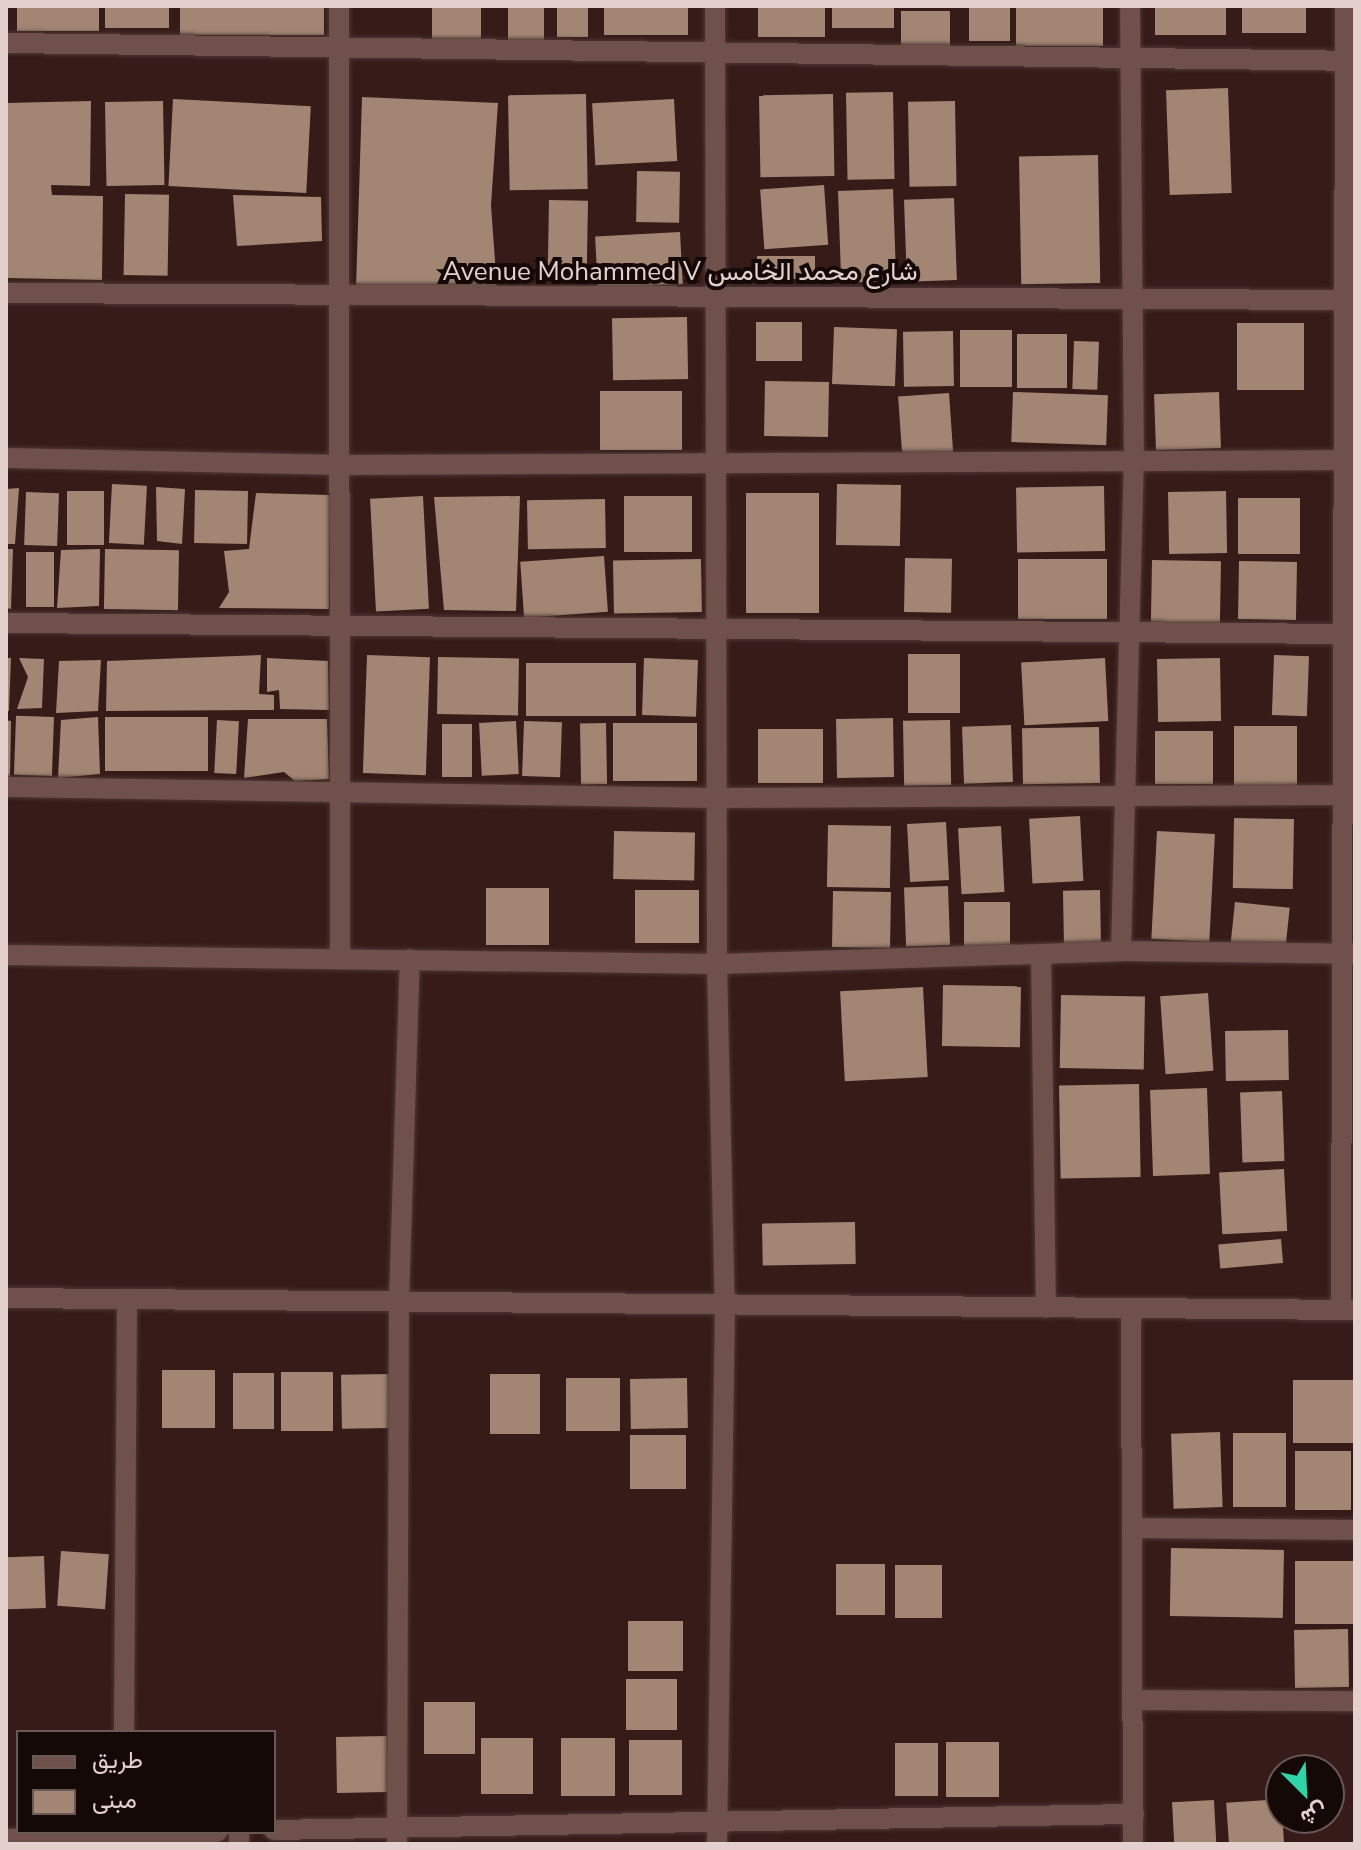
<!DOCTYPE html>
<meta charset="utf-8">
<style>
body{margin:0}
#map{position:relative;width:1361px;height:1850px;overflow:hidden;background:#361b18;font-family:"Nunito Sans",Vazirmatn,sans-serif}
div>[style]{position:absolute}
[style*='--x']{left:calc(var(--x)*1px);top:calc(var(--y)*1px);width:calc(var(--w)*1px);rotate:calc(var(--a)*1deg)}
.building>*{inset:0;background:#a28673;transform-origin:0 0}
.roads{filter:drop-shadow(0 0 2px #4c3634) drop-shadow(0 0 2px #4c3634)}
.minor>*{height:20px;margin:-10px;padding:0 10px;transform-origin:10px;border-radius:10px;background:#6f504b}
span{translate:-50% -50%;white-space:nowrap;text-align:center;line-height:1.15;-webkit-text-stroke:8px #150908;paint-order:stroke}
.street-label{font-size:26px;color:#e4d1ce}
.frame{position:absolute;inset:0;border:8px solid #e4d1ce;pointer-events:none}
.legend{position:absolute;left:16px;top:1730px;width:260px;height:104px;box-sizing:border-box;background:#150908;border:2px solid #685957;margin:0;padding:10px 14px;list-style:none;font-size:24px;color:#e4d1ce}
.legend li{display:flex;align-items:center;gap:16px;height:40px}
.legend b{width:40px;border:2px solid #685957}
.north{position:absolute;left:1265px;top:1754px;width:80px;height:80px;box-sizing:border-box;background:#150908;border:2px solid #685957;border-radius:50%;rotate:156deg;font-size:22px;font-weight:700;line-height:32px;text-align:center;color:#e4d1ce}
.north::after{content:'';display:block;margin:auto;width:28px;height:36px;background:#30d4a9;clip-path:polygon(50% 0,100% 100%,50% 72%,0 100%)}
</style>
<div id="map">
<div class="building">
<i style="left:17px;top:6px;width:82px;height:25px"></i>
<i style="left:105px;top:6px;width:64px;height:22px"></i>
<i style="left:180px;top:6px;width:144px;height:29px"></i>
<i style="left:432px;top:6px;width:49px;height:40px"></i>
<i style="left:508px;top:6px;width:36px;height:36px"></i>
<i style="left:557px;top:6px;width:31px;height:31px"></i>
<i style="left:604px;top:6px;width:84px;height:29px"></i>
<i style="left:758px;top:6px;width:67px;height:31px"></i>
<i style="left:832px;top:6px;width:62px;height:22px"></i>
<i style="left:969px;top:6px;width:41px;height:35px"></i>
<i style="left:1016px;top:6px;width:87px;height:40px"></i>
<i style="left:1155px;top:6px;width:71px;height:29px"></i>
<i style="left:1242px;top:6px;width:64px;height:27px"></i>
<i style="left:950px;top:11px;width:35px;height:49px;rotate:90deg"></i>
<i style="left:1228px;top:88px;width:105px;height:62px;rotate:88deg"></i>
<i style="left:893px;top:92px;width:87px;height:47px;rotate:89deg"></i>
<i style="left:586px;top:94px;width:95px;height:78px;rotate:89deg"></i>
<i style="left:833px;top:94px;width:82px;height:74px;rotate:89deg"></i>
<i style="clip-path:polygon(362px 97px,498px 103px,491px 205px,497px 289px,356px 288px)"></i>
<i style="left:173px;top:99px;width:138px;height:87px;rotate:3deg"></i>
<i style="left:674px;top:99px;width:62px;height:82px;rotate:87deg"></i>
<i style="clip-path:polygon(91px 101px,90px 186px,51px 185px,52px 195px,103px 196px,102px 280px,6px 278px,6px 103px)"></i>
<i style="left:163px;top:101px;width:84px;height:58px;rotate:89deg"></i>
<i style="left:955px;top:101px;width:85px;height:47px;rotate:89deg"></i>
<i style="left:1098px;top:155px;width:128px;height:79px;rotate:89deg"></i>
<i style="left:637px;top:171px;width:43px;height:51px;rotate:1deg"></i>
<i style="left:824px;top:185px;width:60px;height:64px;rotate:86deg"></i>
<i style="left:893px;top:189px;width:92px;height:55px;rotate:88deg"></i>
<i style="left:125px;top:194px;width:44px;height:81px;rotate:1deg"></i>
<i style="clip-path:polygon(233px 195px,321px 197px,322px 241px,237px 246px)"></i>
<i style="left:954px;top:198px;width:82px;height:50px;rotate:88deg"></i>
<i style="left:549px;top:200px;width:39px;height:75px;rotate:1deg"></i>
<i style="left:680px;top:232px;width:52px;height:85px;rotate:87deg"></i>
<i style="left:815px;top:256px;width:23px;height:58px;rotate:90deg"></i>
<i style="left:687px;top:317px;width:62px;height:75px;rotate:89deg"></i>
<i style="left:756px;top:322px;width:46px;height:39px"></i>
<i style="left:1304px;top:323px;width:67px;height:67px;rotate:90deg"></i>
<i style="left:834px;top:327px;width:63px;height:57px;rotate:2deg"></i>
<i style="left:960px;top:330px;width:52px;height:57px"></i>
<i style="left:953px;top:331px;width:55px;height:50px;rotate:89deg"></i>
<i style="left:1017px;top:334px;width:50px;height:54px"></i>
<i style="left:1074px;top:341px;width:25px;height:48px;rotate:2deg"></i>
<i style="left:765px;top:381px;width:64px;height:55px;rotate:1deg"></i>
<i style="left:682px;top:391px;width:59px;height:82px;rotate:90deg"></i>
<i style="left:1013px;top:392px;width:95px;height:50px;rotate:2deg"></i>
<i style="left:1219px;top:392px;width:56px;height:65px;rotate:88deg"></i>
<i style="left:949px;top:393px;width:60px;height:51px;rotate:86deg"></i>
<i style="left:112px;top:484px;width:35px;height:59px;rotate:3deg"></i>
<i style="left:837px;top:484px;width:64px;height:61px;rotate:1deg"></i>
<i style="left:1104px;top:486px;width:65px;height:88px;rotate:89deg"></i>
<i style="clip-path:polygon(156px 487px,185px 489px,182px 544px,157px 541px)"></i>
<i style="clip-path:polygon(19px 488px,15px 544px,6px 544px,6px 489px)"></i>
<i style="left:195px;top:490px;width:53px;height:53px;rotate:1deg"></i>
<i style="left:67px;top:491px;width:37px;height:54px"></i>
<i style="left:1226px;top:491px;width:62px;height:58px;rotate:89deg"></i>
<i style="left:26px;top:492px;width:33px;height:53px;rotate:2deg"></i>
<i style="clip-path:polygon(256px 493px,330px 495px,329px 609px,219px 608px,229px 592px,224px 551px,249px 549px)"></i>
<i style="left:819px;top:493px;width:120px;height:73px;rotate:90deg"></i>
<i style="left:423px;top:496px;width:113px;height:53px;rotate:87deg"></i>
<i style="clip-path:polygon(520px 496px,516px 611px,444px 610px,434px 497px)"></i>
<i style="left:624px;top:496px;width:68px;height:56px"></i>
<i style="left:1238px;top:498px;width:62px;height:56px"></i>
<i style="left:605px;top:499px;width:49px;height:78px;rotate:89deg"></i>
<i style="clip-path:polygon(6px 549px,13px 549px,11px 609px,6px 608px)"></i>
<i style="clip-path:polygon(100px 549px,99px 606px,57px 608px,61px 550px)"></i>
<i style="left:105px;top:549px;width:74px;height:60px;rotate:1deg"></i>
<i style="left:26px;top:552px;width:28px;height:55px"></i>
<i style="left:604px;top:556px;width:56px;height:84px;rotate:86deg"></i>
<i style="left:905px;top:558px;width:47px;height:54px;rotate:1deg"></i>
<i style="left:701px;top:559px;width:53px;height:88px;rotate:89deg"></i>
<i style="left:1018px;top:559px;width:89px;height:60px"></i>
<i style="left:1152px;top:560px;width:69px;height:67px;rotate:1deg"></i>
<i style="left:1239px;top:561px;width:58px;height:58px;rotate:1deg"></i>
<i style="left:908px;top:654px;width:52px;height:59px"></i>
<i style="clip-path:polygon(261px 655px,259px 694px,274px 695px,274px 710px,106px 711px,107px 661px)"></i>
<i style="left:367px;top:655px;width:63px;height:118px;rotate:2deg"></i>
<i style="left:1274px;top:655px;width:35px;height:60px;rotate:2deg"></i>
<i style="left:438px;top:657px;width:81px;height:57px;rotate:1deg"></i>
<i style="clip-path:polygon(6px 658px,11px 658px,9px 711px,6px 711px)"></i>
<i style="clip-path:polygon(19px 658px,44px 659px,42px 708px,17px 709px,28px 677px)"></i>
<i style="clip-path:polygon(267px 658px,328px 661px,329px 710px,280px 709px,279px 690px,267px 692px)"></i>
<i style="left:644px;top:658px;width:54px;height:57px;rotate:2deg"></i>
<i style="left:1105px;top:658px;width:63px;height:84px;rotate:87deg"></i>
<i style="left:1220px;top:658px;width:63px;height:63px;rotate:89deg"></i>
<i style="clip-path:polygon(101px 660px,98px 711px,56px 713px,59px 661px)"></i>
<i style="left:526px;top:663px;width:110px;height:53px"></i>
<i style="left:54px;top:717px;width:59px;height:38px;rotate:92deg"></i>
<i style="clip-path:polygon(98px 717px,100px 774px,58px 778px,61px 720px)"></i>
<i style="left:105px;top:717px;width:103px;height:54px"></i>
<i style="left:893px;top:718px;width:59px;height:57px;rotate:89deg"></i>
<i style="clip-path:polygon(248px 719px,327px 719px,329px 779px,295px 781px,284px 772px,244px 778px)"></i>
<i style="clip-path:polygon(6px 720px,11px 721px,10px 777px,6px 777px)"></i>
<i style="left:217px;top:720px;width:22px;height:53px;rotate:3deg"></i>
<i style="left:950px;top:720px;width:65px;height:47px;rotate:89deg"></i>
<i style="left:516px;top:721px;width:53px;height:37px;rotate:87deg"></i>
<i style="left:524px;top:721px;width:38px;height:55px;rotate:2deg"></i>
<i style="left:606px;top:723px;width:61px;height:26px;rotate:89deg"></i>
<i style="left:697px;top:723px;width:58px;height:84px;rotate:90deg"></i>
<i style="left:442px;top:724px;width:30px;height:53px"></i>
<i style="left:1011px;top:725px;width:57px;height:49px;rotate:88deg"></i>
<i style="left:1234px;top:726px;width:63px;height:61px"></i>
<i style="left:1099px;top:727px;width:56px;height:77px;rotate:89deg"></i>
<i style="left:823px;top:729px;width:54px;height:65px;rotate:90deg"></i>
<i style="left:1155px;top:731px;width:58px;height:53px"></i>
<i style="left:1080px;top:816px;width:65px;height:51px;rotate:87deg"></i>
<i style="left:1234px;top:818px;width:60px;height:70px;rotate:1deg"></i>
<i style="left:946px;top:822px;width:58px;height:39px;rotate:87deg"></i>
<i style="left:828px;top:825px;width:63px;height:62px;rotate:1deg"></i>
<i style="left:1001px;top:826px;width:66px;height:43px;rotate:87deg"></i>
<i style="left:614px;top:831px;width:81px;height:48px;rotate:1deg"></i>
<i style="left:1157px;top:831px;width:58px;height:108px;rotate:3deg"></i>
<i style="left:948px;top:886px;width:59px;height:44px;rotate:88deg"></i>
<i style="left:549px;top:888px;width:57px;height:63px;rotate:90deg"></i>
<i style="left:635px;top:890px;width:64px;height:53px"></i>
<i style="left:1100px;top:890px;width:59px;height:37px;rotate:89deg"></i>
<i style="left:833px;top:891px;width:58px;height:56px;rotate:1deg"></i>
<i style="left:964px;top:902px;width:46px;height:49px"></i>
<i style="left:1235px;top:902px;width:55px;height:45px;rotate:6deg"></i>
<i style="left:943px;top:985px;width:78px;height:61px;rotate:1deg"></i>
<i style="left:923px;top:987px;width:90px;height:83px;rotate:87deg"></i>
<i style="left:1208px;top:993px;width:78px;height:48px;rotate:86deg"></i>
<i style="left:1061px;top:995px;width:84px;height:73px;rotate:1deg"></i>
<i style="left:1288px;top:1030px;width:50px;height:63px;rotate:89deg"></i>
<i style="left:1139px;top:1084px;width:93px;height:80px;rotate:89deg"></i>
<i style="left:1207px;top:1088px;width:86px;height:57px;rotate:88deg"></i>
<i style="left:1282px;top:1091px;width:70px;height:42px;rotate:88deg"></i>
<i style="left:1284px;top:1169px;width:62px;height:65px;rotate:87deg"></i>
<i style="left:855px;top:1222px;width:42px;height:93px;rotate:89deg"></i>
<i style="left:1281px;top:1239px;width:24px;height:63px;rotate:85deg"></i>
<i style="left:162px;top:1370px;width:53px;height:58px"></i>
<i style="left:281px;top:1372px;width:52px;height:59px"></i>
<i style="left:233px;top:1373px;width:41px;height:56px"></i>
<i style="left:391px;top:1374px;width:54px;height:50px;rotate:89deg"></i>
<i style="left:540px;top:1374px;width:60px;height:50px;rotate:90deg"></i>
<i style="left:566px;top:1378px;width:54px;height:53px"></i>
<i style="left:687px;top:1378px;width:50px;height:57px;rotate:89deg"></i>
<i style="left:1293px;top:1380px;width:62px;height:63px"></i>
<i style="left:1220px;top:1432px;width:75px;height:49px;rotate:88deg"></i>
<i style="left:1233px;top:1433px;width:53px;height:74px"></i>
<i style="left:630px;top:1435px;width:56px;height:54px"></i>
<i style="left:1295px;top:1451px;width:56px;height:59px"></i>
<i style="left:1171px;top:1548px;width:113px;height:68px;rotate:1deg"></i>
<i style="left:61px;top:1551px;width:48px;height:55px;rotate:4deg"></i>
<i style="left:44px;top:1556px;width:52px;height:38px;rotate:88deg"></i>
<i style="left:1295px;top:1561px;width:60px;height:63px"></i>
<i style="left:836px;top:1564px;width:49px;height:51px"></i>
<i style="left:895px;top:1565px;width:47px;height:53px"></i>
<i style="left:628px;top:1621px;width:55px;height:50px"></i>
<i style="left:1348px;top:1629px;width:58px;height:54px;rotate:89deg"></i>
<i style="left:677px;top:1679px;width:51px;height:51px;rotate:90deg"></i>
<i style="left:424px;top:1702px;width:51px;height:52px"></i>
<i style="left:387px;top:1736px;width:56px;height:51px;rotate:89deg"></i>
<i style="left:481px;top:1738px;width:52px;height:56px"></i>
<i style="left:561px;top:1738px;width:54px;height:58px"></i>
<i style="left:629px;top:1740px;width:53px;height:55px"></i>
<i style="left:999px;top:1742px;width:55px;height:53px;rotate:90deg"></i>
<i style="left:938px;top:1743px;width:53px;height:43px;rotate:90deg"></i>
<i style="left:1281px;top:1799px;width:45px;height:55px;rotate:86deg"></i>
<i style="left:1214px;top:1800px;width:44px;height:42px;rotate:87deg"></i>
</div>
<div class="roads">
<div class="minor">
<i style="--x:339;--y:6;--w:951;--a:89.94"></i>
<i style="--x:715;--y:6;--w:958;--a:89.88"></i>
<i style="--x:717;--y:964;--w:341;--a:88.7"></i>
<i style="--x:725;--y:1305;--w:539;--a:90.85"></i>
<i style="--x:6;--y:43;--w:1349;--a:0.76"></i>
<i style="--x:6;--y:293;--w:1349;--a:0.3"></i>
<i style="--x:6;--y:458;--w:336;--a:1.2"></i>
<i style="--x:342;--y:465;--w:1013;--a:-0.28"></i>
<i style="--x:6;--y:623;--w:1349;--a:0.47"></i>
<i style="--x:6;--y:787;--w:712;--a:0.89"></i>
<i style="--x:718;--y:798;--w:637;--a:-0.27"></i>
<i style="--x:1121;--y:951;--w:489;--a:-88.5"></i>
<i style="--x:1134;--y:462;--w:456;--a:-90.5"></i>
<i style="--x:1041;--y:954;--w:354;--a:89.2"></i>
<i style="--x:6;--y:955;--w:711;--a:0.73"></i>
<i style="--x:717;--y:964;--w:404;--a:-1.8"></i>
<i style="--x:1121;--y:951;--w:234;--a:0.7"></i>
<i style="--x:6;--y:1298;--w:1349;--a:0.51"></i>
<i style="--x:1131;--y:1308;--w:536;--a:89.79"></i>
<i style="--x:1341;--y:1310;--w:1304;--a:-89.82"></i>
<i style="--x:1133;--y:1528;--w:222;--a:0.5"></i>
<i style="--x:1134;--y:1700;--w:221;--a:0.3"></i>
<i style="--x:124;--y:1732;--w:433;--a:-89.6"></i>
<i style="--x:274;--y:1830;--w:860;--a:-1.07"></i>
<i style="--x:239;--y:1832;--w:12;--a:90"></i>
<i style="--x:6;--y:1839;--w:211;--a:-1.9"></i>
<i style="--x:397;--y:1844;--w:542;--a:-89.79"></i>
<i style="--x:399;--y:1302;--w:343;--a:-88.2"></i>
</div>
</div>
<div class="street-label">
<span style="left:680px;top:272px">Avenue Mohammed V شارع محمد الخامس</span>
</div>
<div class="frame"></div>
<ul class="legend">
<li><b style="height:10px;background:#6f504b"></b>طريق</li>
<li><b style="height:22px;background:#a28673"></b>مبنى</li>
</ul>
<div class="north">ش</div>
</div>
